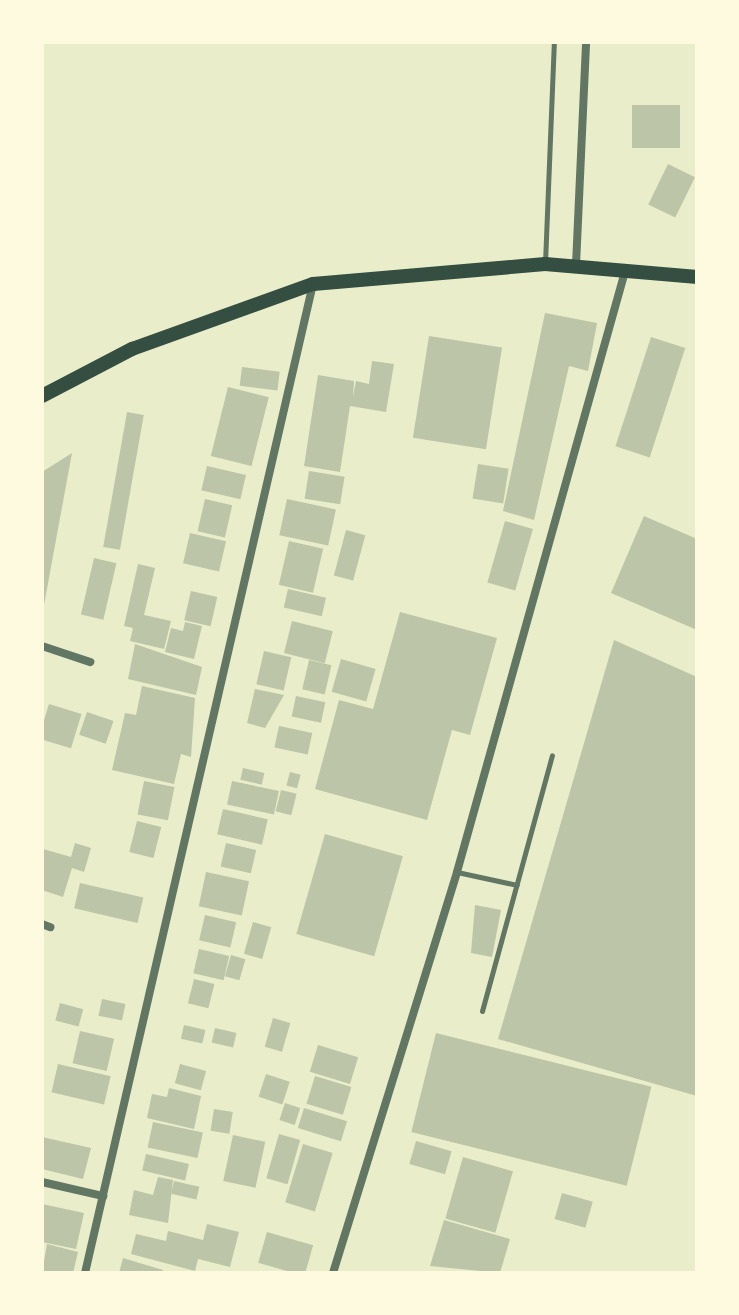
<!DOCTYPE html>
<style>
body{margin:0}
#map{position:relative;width:739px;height:1315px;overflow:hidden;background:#e9edc9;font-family:Rubik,sans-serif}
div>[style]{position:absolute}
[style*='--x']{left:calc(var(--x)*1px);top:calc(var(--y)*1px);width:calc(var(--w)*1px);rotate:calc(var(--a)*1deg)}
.building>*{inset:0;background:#bcc5a7;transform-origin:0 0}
.service>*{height:5px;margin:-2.5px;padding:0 2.5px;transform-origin:2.5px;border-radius:2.5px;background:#617663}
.minor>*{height:8px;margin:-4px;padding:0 4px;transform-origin:4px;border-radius:4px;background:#617663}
.secondary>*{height:14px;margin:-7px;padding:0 7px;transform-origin:7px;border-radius:7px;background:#344e41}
span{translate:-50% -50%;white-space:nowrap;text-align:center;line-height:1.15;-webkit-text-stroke:6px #fefae0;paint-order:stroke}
.frame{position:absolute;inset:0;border:44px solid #fefae0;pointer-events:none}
</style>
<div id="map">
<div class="building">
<i style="left:632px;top:105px;width:48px;height:43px"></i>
<i style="left:668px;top:164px;width:30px;height:45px;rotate:26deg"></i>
<i style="clip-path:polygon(545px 313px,597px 323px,588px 371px,569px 366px,534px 520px,503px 511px)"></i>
<i style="left:429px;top:336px;width:74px;height:103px;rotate:9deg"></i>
<i style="left:651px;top:337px;width:36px;height:115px;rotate:18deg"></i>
<i style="clip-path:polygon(372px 361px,394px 364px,386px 412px,350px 406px,340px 472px,304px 466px,318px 375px,354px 381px,353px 397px,356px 381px,369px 384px)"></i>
<i style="left:242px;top:367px;width:38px;height:19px;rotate:7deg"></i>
<i style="left:228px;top:387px;width:42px;height:71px;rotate:14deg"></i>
<i style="left:127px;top:412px;width:17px;height:137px;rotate:10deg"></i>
<i style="clip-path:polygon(72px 453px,44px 605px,42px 605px,42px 472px)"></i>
<i style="left:478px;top:464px;width:31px;height:35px;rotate:9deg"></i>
<i style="left:207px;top:466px;width:40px;height:25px;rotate:13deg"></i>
<i style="left:309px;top:471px;width:36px;height:28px;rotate:9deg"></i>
<i style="left:205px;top:499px;width:28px;height:33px;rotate:13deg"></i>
<i style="left:287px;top:499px;width:50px;height:37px;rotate:12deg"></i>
<i style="clip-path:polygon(644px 516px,697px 539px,697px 630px,611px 593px)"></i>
<i style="left:505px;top:521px;width:29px;height:64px;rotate:16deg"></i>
<i style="left:346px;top:530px;width:20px;height:47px;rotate:15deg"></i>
<i style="left:190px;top:533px;width:37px;height:31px;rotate:13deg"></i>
<i style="left:289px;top:541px;width:35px;height:45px;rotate:13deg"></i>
<i style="left:94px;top:558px;width:23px;height:58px;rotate:13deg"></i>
<i style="clip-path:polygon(138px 564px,155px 568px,144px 615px,171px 621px,164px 649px,130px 641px,133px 628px,124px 626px)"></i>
<i style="left:288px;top:589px;width:39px;height:19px;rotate:13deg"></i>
<i style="left:191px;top:591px;width:27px;height:30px;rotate:13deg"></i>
<i style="clip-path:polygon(400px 612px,497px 638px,470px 735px,452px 730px,427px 820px,315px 789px,339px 700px,373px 709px)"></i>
<i style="left:292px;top:621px;width:42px;height:33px;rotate:14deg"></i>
<i style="clip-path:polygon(185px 622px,202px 626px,194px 659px,165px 652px,171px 628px,183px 631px)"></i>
<i style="clip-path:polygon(614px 640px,697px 677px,697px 1096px,498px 1039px)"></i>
<i style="clip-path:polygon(135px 644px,202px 667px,196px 695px,128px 679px)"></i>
<i style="left:264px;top:651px;width:28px;height:34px;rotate:13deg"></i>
<i style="left:341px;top:659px;width:36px;height:34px;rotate:16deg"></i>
<i style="left:309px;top:660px;width:23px;height:30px;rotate:13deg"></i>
<i style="clip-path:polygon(142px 686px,195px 698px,191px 757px,181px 754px,174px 784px,112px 770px,125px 713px,136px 715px)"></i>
<i style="clip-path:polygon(255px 689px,284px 695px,265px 728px,247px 723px)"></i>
<i style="left:296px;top:696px;width:30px;height:21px;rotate:12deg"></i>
<i style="left:49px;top:704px;width:34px;height:36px;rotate:17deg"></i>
<i style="left:87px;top:712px;width:28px;height:24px;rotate:19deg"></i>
<i style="left:279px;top:726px;width:34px;height:22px;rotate:12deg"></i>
<i style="left:243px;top:768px;width:22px;height:12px;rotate:13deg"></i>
<i style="left:290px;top:772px;width:11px;height:14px;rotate:15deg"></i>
<i style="left:144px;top:781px;width:31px;height:34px;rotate:11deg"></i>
<i style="left:232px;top:781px;width:48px;height:24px;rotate:12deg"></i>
<i style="left:281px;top:790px;width:16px;height:22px;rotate:14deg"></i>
<i style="left:223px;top:809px;width:46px;height:26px;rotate:13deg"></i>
<i style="left:137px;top:821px;width:25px;height:32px;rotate:14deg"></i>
<i style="left:325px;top:834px;width:81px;height:104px;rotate:16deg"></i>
<i style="clip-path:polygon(75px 843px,91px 848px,84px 872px,72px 868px,63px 897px,42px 890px,43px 849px,71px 857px)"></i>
<i style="left:226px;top:843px;width:31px;height:24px;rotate:13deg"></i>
<i style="left:206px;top:872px;width:44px;height:35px;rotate:12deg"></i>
<i style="left:80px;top:883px;width:65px;height:26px;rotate:13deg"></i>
<i style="clip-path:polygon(475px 905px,501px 910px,492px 957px,471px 953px)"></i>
<i style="left:205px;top:915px;width:32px;height:26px;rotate:13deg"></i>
<i style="left:253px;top:922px;width:19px;height:33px;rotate:16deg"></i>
<i style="left:199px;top:949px;width:31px;height:25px;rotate:13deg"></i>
<i style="left:231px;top:955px;width:15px;height:22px;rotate:16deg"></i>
<i style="left:194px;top:979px;width:21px;height:25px;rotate:14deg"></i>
<i style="left:102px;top:999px;width:24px;height:17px;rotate:12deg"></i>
<i style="left:60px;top:1003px;width:24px;height:18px;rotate:15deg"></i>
<i style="left:273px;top:1018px;width:18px;height:30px;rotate:16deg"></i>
<i style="left:184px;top:1025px;width:22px;height:14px;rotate:13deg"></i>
<i style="left:215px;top:1028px;width:22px;height:15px;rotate:13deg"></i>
<i style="left:80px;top:1031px;width:35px;height:33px;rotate:13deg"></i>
<i style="left:436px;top:1033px;width:222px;height:102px;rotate:14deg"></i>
<i style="left:318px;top:1045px;width:42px;height:28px;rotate:17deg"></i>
<i style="left:58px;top:1064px;width:54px;height:29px;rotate:13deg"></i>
<i style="left:180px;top:1064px;width:27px;height:20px;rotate:15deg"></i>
<i style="left:266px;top:1074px;width:25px;height:24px;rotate:18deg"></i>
<i style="left:315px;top:1076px;width:38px;height:29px;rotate:17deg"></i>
<i style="clip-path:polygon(169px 1088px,201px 1096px,194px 1129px,147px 1118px,152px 1094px,167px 1097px)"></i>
<i style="left:285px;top:1103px;width:16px;height:18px;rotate:18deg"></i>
<i style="left:304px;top:1108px;width:45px;height:21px;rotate:17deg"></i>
<i style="left:214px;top:1109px;width:19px;height:22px;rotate:9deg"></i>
<i style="left:153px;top:1122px;width:51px;height:26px;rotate:12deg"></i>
<i style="left:279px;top:1134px;width:22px;height:46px;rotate:16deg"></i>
<i style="left:233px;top:1135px;width:33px;height:47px;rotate:12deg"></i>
<i style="clip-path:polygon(42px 1137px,91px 1148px,83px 1179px,42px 1169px)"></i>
<i style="left:416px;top:1141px;width:37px;height:24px;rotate:16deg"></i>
<i style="left:303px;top:1144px;width:31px;height:61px;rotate:17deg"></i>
<i style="left:146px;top:1154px;width:44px;height:17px;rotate:13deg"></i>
<i style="left:463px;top:1157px;width:52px;height:64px;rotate:16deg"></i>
<i style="clip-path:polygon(158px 1177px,173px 1180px,168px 1223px,129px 1215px,134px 1190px,153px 1195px)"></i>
<i style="left:174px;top:1181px;width:26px;height:13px;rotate:13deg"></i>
<i style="left:562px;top:1193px;width:32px;height:27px;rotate:16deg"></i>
<i style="clip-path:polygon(42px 1204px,84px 1213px,76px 1249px,42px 1242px)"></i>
<i style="clip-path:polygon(444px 1220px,510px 1239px,500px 1273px,430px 1266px)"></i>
<i style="clip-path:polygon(207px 1224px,239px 1232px,230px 1267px,198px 1259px,195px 1271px,131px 1254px,136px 1234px,166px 1241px,168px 1231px,203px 1240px)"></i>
<i style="left:267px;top:1232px;width:48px;height:32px;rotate:16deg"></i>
<i style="clip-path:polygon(47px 1244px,78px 1252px,73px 1273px,42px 1273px)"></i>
<i style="clip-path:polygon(123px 1258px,163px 1270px,162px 1273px,119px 1273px)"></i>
</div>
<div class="service">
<i style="--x:545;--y:263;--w:221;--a:-87.7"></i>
<i style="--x:457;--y:872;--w:61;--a:12.2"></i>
<i style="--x:482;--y:1011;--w:265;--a:-74.7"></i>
</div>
<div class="minor">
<i style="--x:576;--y:265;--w:223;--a:-87.4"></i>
<i style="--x:42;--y:646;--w:51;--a:18.4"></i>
<i style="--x:42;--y:924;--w:9;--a:21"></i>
<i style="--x:42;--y:1182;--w:63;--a:12.9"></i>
<i style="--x:85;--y:1273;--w:1015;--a:-77.02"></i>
<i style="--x:333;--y:1273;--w:420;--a:-72.8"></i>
<i style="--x:457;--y:872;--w:627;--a:-74.37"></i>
</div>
<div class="secondary">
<i style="--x:42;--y:396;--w:102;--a:-27.6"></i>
<i style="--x:132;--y:349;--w:192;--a:-19.8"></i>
<i style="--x:313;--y:284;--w:233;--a:-4.9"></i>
<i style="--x:545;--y:264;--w:153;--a:4.9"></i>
</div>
<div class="frame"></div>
</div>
